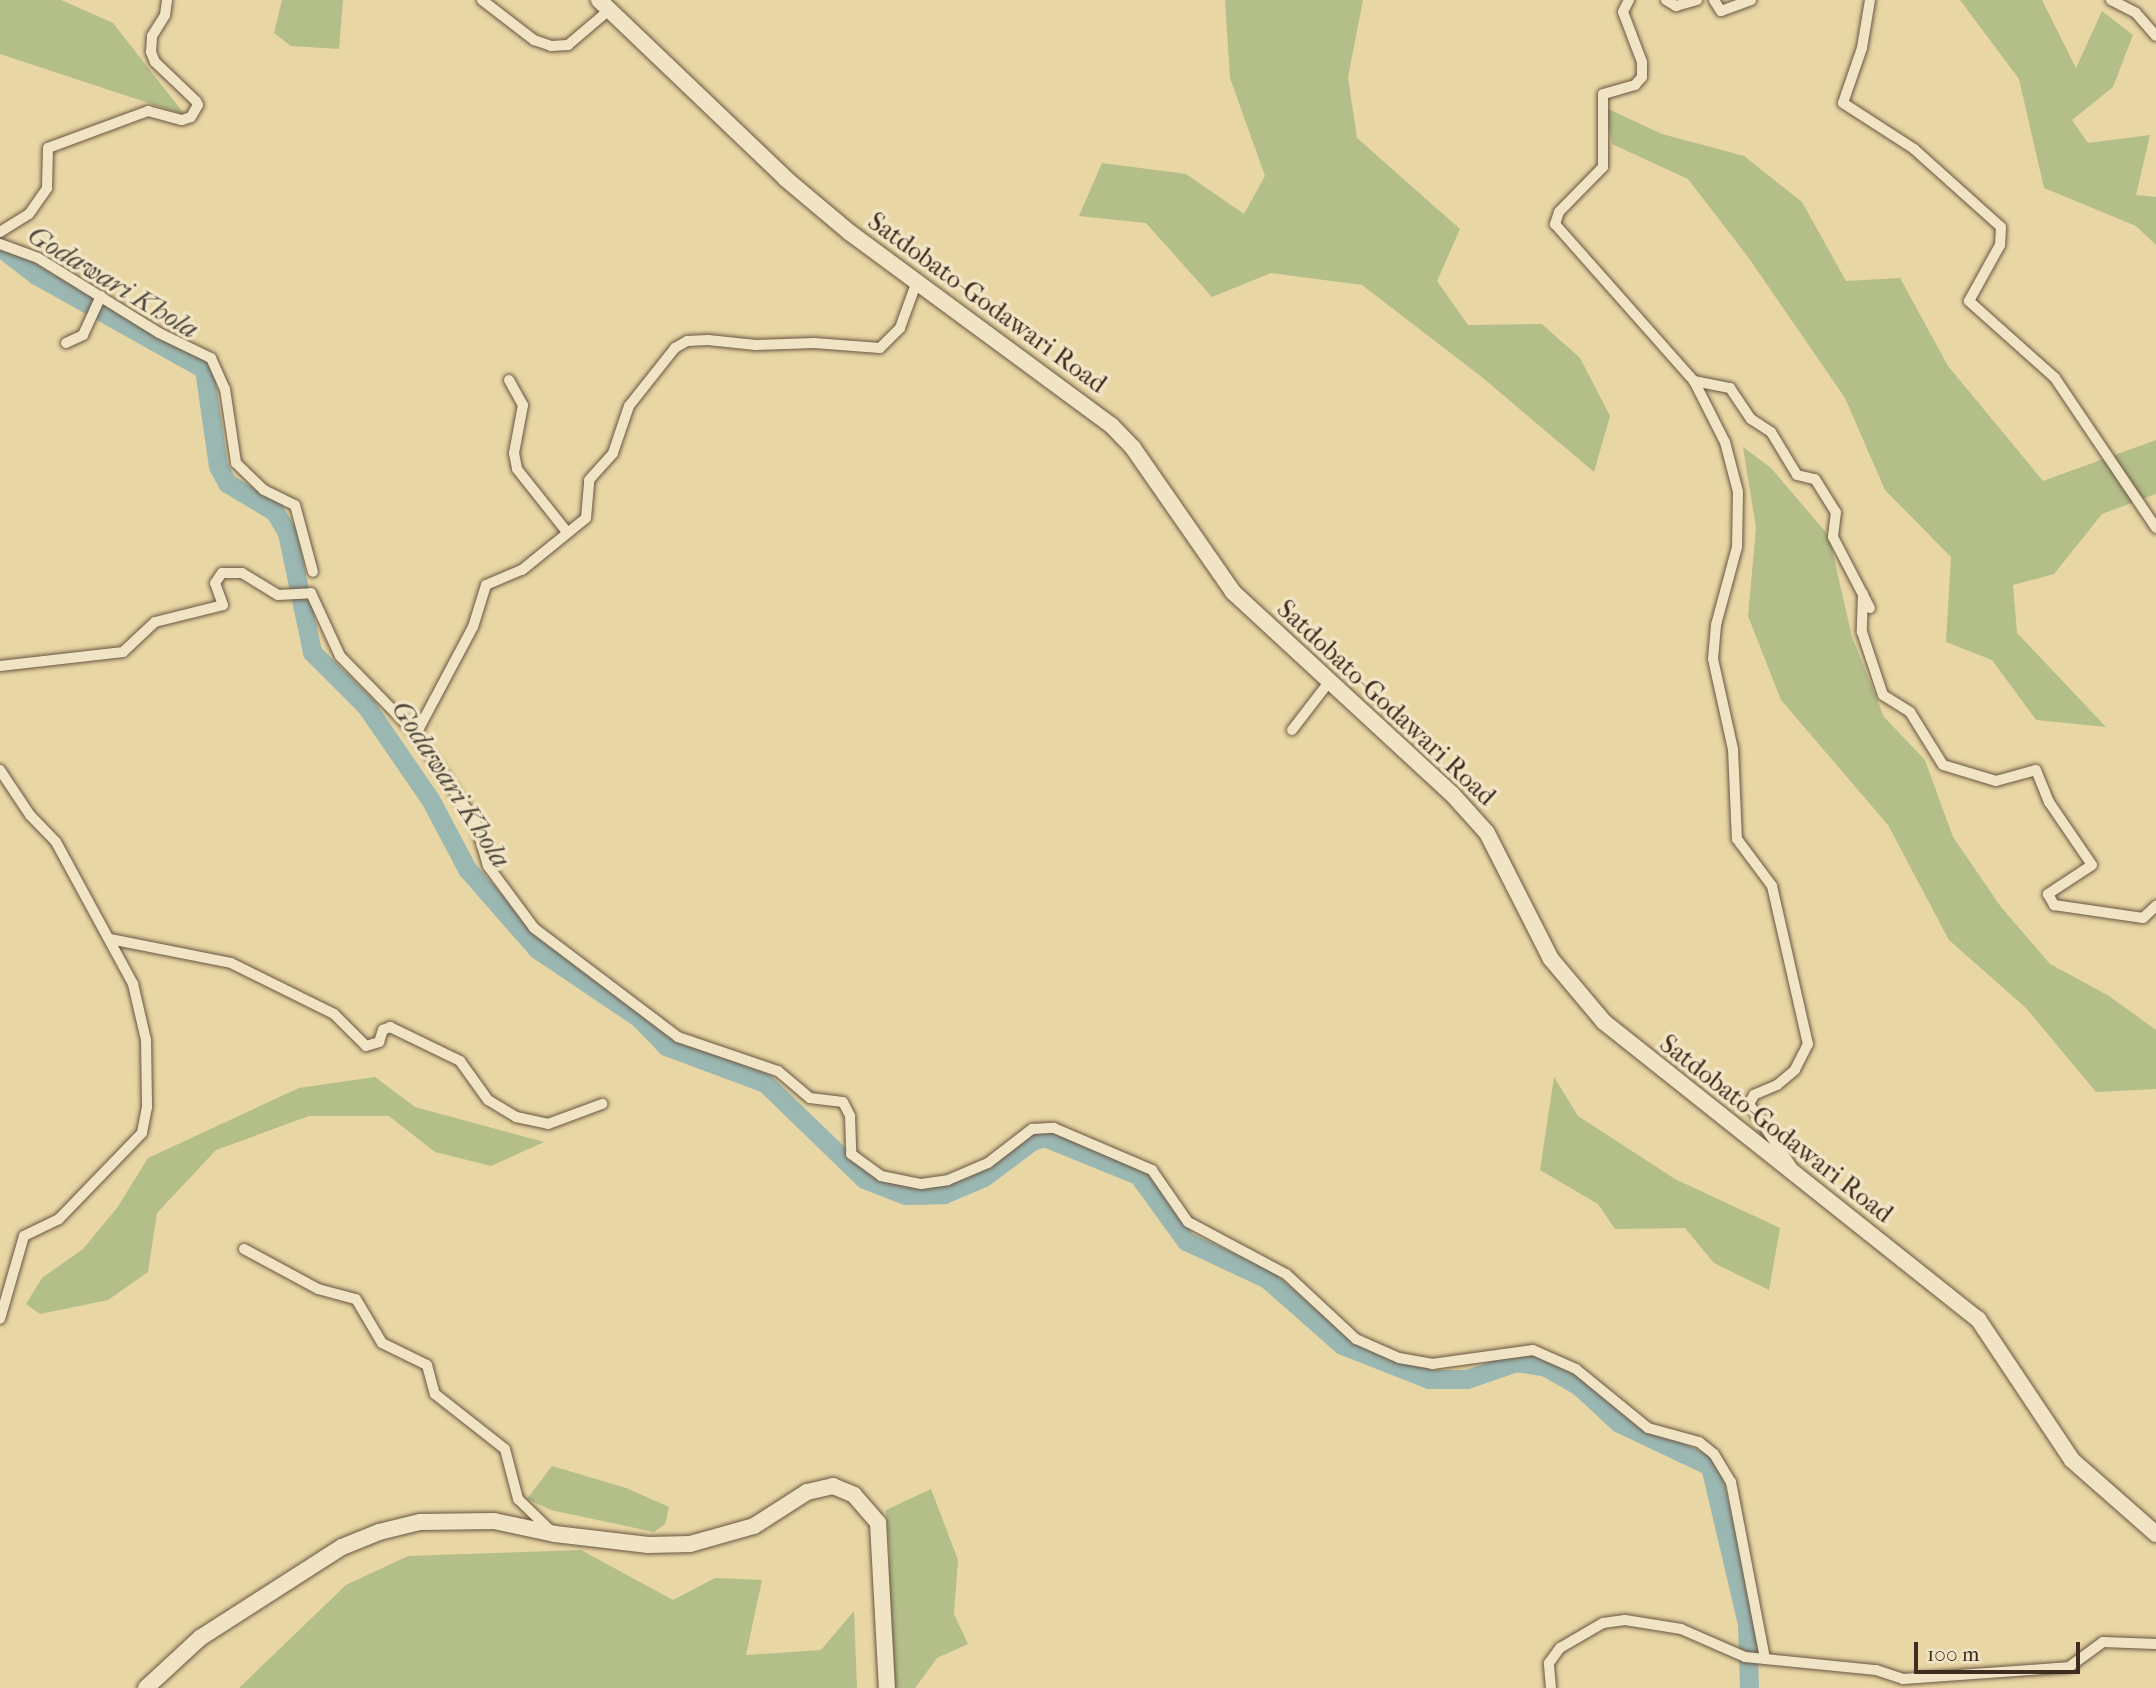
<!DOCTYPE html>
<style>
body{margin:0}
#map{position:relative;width:2156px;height:1688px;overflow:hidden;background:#e8d6a4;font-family:"IM FELL French Canon",serif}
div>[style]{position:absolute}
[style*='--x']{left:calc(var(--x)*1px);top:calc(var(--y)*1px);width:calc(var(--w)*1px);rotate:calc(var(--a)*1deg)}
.green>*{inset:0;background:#b3be88}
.river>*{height:19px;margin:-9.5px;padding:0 9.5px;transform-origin:9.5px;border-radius:9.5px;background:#9bb7b1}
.roads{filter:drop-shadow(0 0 2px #685642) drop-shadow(0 0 2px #685642)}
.street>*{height:10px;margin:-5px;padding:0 5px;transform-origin:5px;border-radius:5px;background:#f0e4c4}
.secondary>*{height:16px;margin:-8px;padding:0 8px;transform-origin:8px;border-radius:8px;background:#f0e4c4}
span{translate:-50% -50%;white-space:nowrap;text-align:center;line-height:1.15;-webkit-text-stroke:7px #f0e4c4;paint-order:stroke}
.street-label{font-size:26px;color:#3e2c21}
.water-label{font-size:28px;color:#51483e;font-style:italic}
.scale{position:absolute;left:1914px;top:1642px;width:166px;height:32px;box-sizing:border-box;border:4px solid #3e2c21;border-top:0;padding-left:9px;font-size:21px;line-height:24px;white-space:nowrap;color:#3e2c21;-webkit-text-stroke:5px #f0e4c4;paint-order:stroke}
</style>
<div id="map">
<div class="green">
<i style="clip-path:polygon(0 0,61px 0,113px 23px,185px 115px,0 54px)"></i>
<i style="clip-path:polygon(282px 0,343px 0,339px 49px,291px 46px,274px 33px)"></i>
<i style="clip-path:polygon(1225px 0,1363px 0,1348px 77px,1357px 138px,1460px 229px,1437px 281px,1468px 325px,1542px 324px,1580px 358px,1610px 416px,1594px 472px,1483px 378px,1362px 285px,1271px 273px,1212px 297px,1146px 223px,1079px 216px,1102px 163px,1186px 174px,1244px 214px,1265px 176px,1230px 78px)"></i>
<i style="clip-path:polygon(1960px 0,2042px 0,2076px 68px,2102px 11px,2133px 35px,2113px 87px,2072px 120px,2088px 143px,2150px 135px,2136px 195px,2156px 197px,2156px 245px,2136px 226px,2044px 188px,2019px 79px)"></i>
<i style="clip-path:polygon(1606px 108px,1662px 134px,1744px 156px,1802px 202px,1846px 281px,1900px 278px,1948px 366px,2043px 481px,2156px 440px,2156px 494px,2102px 514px,2054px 574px,2013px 585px,2017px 633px,2106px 727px,2036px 720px,1992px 660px,1946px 642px,1951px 557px,1885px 490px,1845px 398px,1748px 257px,1688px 179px,1612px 144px)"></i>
<i style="clip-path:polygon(1743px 447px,1771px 468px,1829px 536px,1852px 637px,1884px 717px,1925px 760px,1953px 837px,2001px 907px,2050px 964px,2109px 996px,2156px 1030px,2156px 1089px,2096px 1092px,2027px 1009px,1949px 940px,1888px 825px,1781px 700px,1748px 616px,1756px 528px)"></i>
<i style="clip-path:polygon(375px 1077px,415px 1107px,544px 1142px,491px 1166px,435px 1152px,389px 1116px,309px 1116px,216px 1150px,157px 1213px,148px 1272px,108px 1300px,40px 1314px,26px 1304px,42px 1278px,83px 1249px,117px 1208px,148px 1158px,299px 1088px)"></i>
<i style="clip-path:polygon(1554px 1077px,1578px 1116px,1675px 1179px,1780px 1228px,1769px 1290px,1714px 1263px,1685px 1228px,1615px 1229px,1598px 1204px,1540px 1170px)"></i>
<i style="clip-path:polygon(552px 1466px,626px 1488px,669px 1507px,665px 1524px,654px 1532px,551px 1510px,527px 1499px)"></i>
<i style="clip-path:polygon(931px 1489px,958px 1560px,954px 1614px,968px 1644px,937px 1658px,915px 1688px,893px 1688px,881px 1621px,890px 1557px,886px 1510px)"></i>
<i style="clip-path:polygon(581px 1550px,673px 1600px,715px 1578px,762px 1580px,746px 1655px,821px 1650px,854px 1611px,857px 1688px,239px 1688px,346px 1585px,408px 1556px)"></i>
</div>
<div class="river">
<i style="--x:0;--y:247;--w:46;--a:37.9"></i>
<i style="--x:36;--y:275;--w:193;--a:29.2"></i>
<i style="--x:204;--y:369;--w:98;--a:81.8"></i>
<i style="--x:218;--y:466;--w:19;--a:62"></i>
<i style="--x:227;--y:483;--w:56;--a:31.1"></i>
<i style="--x:275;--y:512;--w:24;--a:60"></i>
<i style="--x:287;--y:533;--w:122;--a:78.1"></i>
<i style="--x:312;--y:652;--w:76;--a:45"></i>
<i style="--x:366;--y:706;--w:113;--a:55.5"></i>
<i style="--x:430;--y:799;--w:79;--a:62.1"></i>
<i style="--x:467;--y:869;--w:106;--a:48.8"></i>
<i style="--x:537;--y:949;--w:122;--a:34"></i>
<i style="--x:638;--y:1017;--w:40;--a:46"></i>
<i style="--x:666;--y:1046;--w:106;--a:20.5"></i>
<i style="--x:765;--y:1083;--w:138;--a:44.1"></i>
<i style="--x:864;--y:1179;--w:44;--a:21.3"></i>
<i style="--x:905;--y:1195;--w:39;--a:-1"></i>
<i style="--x:944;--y:1194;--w:43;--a:-23"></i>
<i style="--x:984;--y:1177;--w:60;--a:-36.9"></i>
<i style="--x:1032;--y:1141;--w:13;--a:-18"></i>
<i style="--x:1044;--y:1137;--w:101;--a:22"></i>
<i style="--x:1138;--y:1175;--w:82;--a:54"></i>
<i style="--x:1186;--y:1241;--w:89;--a:25.1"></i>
<i style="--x:1267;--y:1279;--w:100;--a:41.3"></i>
<i style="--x:1342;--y:1345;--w:93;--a:21.3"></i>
<i style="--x:1429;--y:1379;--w:38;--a:0"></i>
<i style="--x:1467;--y:1379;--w:52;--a:-19.1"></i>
<i style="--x:1516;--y:1362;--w:30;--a:9"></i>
<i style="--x:1546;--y:1367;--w:38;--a:30"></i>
<i style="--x:1579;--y:1386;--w:54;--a:42.8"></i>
<i style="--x:1619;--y:1423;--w:101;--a:25.3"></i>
<i style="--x:1710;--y:1466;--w:162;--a:76.8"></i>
<i style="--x:1747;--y:1624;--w:64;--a:88.2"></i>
</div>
<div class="roads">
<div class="street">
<i style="--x:482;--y:0;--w:66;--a:37.6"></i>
<i style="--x:534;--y:40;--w:18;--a:19"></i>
<i style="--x:551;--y:46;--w:17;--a:-3"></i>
<i style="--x:568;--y:45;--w:54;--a:-40.5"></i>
<i style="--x:1629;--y:0;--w:13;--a:117"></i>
<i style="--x:1623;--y:12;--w:53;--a:69.2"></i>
<i style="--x:1642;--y:62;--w:15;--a:90"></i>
<i style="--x:1642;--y:77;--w:11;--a:131"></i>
<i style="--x:1635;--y:85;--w:33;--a:164"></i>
<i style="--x:1603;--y:94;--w:73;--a:90"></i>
<i style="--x:1603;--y:167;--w:63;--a:134.4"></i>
<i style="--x:1559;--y:212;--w:13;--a:108"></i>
<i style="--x:1555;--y:224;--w:210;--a:48.5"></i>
<i style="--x:1694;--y:381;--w:68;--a:63.1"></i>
<i style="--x:1725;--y:442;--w:52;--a:75.4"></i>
<i style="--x:1738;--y:492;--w:55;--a:91"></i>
<i style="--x:1737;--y:547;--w:81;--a:105.1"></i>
<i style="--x:1716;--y:625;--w:34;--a:95"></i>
<i style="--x:1713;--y:659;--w:92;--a:77.5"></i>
<i style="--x:1733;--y:749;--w:90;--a:87.5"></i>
<i style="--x:1737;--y:839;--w:59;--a:53.3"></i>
<i style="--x:1772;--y:886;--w:162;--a:77.2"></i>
<i style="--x:1808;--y:1044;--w:29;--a:117"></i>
<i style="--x:1795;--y:1070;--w:23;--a:140"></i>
<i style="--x:1777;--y:1085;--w:25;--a:157"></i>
<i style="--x:1754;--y:1095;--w:10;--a:119"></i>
<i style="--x:1749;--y:1104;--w:80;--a:55.7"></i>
<i style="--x:1666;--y:0;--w:12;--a:31"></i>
<i style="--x:1676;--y:6;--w:22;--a:-16"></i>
<i style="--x:1714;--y:0;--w:13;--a:58"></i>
<i style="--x:1721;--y:11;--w:32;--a:-20"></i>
<i style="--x:1870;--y:0;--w:49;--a:99.5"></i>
<i style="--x:1862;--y:48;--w:58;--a:109.1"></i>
<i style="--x:1843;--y:103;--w:85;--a:32.9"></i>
<i style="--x:1914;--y:149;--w:117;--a:41.9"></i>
<i style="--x:2001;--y:227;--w:18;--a:93"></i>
<i style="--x:2000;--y:245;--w:64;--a:119"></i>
<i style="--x:1969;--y:301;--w:115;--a:41.8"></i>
<i style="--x:2055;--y:378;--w:181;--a:56"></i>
<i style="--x:2111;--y:0;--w:28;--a:27"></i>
<i style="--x:2136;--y:13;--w:30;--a:49"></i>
<i style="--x:0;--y:232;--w:34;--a:-32"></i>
<i style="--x:29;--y:214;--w:32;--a:-55"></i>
<i style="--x:47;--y:188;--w:40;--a:-88.6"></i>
<i style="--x:48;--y:148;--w:107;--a:-20.3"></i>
<i style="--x:148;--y:111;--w:35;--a:15"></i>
<i style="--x:182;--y:120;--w:9;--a:-18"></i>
<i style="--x:191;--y:117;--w:14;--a:-60"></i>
<i style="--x:198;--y:105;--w:4;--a:-117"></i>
<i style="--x:196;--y:101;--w:57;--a:-136.4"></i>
<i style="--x:155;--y:62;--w:11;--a:-112"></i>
<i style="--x:151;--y:52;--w:16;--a:-86"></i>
<i style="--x:152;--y:36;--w:25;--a:-58"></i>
<i style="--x:165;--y:15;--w:15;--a:-82"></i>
<i style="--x:0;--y:244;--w:40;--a:20.2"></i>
<i style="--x:38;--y:258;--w:142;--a:31.8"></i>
<i style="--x:159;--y:333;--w:58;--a:25.7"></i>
<i style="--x:211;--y:358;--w:34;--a:66"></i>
<i style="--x:225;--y:389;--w:75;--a:81.5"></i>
<i style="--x:236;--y:463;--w:39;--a:44"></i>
<i style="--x:264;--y:490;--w:34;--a:26"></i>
<i style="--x:295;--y:505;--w:69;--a:75"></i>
<i style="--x:66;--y:343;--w:19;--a:-25"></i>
<i style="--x:83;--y:335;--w:43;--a:-65.2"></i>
<i style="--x:509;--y:380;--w:29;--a:61"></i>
<i style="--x:523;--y:405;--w:49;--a:100.6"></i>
<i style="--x:514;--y:453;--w:16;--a:79"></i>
<i style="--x:517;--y:469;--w:80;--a:51.6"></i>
<i style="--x:1694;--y:381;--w:37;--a:11"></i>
<i style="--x:1730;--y:388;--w:37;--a:56"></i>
<i style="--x:1751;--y:419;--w:24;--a:33"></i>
<i style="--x:1771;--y:432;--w:50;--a:58.8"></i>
<i style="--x:1797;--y:475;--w:18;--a:13"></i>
<i style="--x:1815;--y:479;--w:39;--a:58"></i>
<i style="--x:1836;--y:512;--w:25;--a:97"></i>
<i style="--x:1833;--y:537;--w:80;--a:62.5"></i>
<i style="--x:1863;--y:594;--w:38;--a:92"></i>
<i style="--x:1862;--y:632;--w:66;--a:71.6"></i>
<i style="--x:1883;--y:695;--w:32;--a:32"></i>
<i style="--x:1910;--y:712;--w:62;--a:58.1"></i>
<i style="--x:1943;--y:765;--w:55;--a:16.8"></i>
<i style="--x:1996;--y:781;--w:41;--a:-15.4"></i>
<i style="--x:2036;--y:770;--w:35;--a:68"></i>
<i style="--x:2049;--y:802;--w:76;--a:55.7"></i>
<i style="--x:2092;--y:865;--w:53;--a:146.6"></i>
<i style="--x:2048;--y:894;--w:13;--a:61"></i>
<i style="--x:2054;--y:905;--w:90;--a:8.3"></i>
<i style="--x:2143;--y:918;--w:18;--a:-43"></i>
<i style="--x:0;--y:666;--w:124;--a:-6.5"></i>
<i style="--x:123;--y:652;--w:44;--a:-43.2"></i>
<i style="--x:155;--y:622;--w:70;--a:-14"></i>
<i style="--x:223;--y:605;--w:23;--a:-110"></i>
<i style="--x:215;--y:583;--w:12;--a:-55"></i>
<i style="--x:222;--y:573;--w:20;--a:0"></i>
<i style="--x:242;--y:573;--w:42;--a:31.4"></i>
<i style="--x:278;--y:595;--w:33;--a:-3"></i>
<i style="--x:311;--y:593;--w:69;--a:65.3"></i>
<i style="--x:340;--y:656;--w:109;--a:45.7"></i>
<i style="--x:416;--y:734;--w:121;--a:-62"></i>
<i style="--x:473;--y:627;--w:44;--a:-72.8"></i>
<i style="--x:486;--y:585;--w:39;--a:-23"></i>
<i style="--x:522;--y:570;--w:82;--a:-39.1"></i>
<i style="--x:586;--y:518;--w:38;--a:-85"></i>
<i style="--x:589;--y:480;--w:36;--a:-48"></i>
<i style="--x:613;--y:453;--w:50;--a:-71.2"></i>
<i style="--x:629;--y:406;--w:74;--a:-51.6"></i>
<i style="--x:675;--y:348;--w:14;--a:-30"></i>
<i style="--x:687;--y:341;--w:21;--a:-3"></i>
<i style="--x:708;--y:340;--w:48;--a:5.9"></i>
<i style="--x:756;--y:345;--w:58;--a:-2"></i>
<i style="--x:814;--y:343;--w:66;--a:4.3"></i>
<i style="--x:880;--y:348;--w:28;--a:-45"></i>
<i style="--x:900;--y:328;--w:50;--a:-70.1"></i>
<i style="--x:1292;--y:730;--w:61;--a:-52.4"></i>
<i style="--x:416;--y:734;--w:105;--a:55.9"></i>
<i style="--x:475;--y:821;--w:47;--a:73.9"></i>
<i style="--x:488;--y:866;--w:77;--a:53.4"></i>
<i style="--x:534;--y:928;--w:181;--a:37.1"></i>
<i style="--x:678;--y:1037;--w:106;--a:18.8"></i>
<i style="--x:778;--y:1071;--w:42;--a:40.2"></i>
<i style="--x:810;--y:1098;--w:33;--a:7"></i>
<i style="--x:843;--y:1102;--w:16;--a:63"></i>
<i style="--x:850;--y:1116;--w:38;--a:88"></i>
<i style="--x:851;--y:1154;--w:37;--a:36"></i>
<i style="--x:881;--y:1176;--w:41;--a:11.3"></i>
<i style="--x:921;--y:1184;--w:27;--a:-8"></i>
<i style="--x:948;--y:1180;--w:43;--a:-23"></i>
<i style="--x:988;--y:1163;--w:56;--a:-37.7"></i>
<i style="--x:1032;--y:1129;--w:22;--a:-3"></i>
<i style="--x:1054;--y:1128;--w:107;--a:23.2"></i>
<i style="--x:1152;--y:1170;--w:63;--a:55.3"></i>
<i style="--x:1188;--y:1222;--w:111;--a:28"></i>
<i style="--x:1286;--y:1274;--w:96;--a:42.9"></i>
<i style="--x:1356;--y:1339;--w:47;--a:23.8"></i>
<i style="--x:1399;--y:1358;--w:34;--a:10"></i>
<i style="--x:1432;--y:1364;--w:102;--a:-7.9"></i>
<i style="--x:1533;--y:1350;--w:47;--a:23.8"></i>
<i style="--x:1576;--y:1369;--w:93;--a:39.3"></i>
<i style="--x:1648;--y:1428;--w:53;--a:15.4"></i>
<i style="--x:1699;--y:1442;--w:19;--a:39"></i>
<i style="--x:1714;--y:1454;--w:33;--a:59"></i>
<i style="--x:1731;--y:1482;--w:180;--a:79.1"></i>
<i style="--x:0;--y:770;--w:54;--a:56.3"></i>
<i style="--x:30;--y:815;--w:37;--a:46"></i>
<i style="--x:56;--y:842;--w:162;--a:61.5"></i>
<i style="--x:133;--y:984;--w:57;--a:76.9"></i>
<i style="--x:146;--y:1040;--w:67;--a:89.1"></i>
<i style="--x:147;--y:1107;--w:26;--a:101"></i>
<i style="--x:142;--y:1133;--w:120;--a:134"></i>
<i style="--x:59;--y:1219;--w:39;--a:154"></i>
<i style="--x:24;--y:1236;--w:86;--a:106.1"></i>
<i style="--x:110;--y:939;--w:123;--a:11.2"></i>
<i style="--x:231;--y:963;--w:115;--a:26.3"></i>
<i style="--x:334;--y:1014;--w:45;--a:45"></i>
<i style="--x:366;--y:1046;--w:14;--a:-17"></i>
<i style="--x:379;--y:1042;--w:13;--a:-72"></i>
<i style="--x:383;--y:1030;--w:8;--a:-23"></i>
<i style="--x:390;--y:1027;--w:78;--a:25.9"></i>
<i style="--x:460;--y:1061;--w:48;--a:54.3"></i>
<i style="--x:488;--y:1100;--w:33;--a:31"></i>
<i style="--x:516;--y:1117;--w:33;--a:12"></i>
<i style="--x:548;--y:1124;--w:58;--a:-20.3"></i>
<i style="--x:244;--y:1249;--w:84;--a:28.4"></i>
<i style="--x:318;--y:1289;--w:39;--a:15"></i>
<i style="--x:356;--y:1299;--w:51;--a:59.4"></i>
<i style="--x:382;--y:1343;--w:50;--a:26.1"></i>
<i style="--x:427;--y:1365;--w:30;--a:75"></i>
<i style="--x:435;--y:1394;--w:89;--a:38.2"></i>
<i style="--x:505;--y:1449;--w:52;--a:75.4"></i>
<i style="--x:518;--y:1499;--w:45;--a:44.1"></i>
<i style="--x:1551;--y:1688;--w:25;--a:-95"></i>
<i style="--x:1549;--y:1663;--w:19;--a:-54"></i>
<i style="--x:1560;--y:1648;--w:50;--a:-30.2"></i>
<i style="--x:1603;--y:1623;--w:22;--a:-8"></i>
<i style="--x:1625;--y:1620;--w:57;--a:9.1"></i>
<i style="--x:1681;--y:1629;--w:70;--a:23.6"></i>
<i style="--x:1745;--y:1657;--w:132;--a:5.7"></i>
<i style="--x:1876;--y:1670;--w:28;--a:18"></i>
<i style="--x:1903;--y:1679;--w:166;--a:-4.1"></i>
<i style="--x:2069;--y:1667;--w:42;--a:-36.3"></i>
<i style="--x:2103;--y:1642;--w:53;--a:2.2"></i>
</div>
<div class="secondary">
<i style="--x:599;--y:0;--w:259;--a:43.7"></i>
<i style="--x:786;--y:179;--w:82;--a:40.1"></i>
<i style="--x:849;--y:232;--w:325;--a:36.4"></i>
<i style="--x:1111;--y:425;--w:32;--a:46"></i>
<i style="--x:1133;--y:448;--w:175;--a:55.2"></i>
<i style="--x:1233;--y:592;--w:298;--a:42.7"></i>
<i style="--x:1452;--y:794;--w:52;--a:48.1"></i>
<i style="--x:1487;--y:833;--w:141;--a:63.1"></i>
<i style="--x:1551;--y:959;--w:82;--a:49.9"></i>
<i style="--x:1604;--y:1022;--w:478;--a:38.5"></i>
<i style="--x:1978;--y:1319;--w:169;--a:56.3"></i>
<i style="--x:2072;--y:1460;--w:112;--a:41.4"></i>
<i style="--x:146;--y:1688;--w:74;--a:-42.8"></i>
<i style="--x:200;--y:1638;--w:169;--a:-32.7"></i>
<i style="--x:342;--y:1547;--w:40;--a:-22"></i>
<i style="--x:379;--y:1532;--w:42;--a:-13.7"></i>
<i style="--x:420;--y:1522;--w:74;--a:-0.8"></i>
<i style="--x:494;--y:1521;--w:62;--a:12"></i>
<i style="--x:555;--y:1534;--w:94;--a:6.7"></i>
<i style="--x:648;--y:1545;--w:42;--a:-1.4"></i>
<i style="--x:690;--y:1544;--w:66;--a:-15.7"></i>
<i style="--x:754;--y:1526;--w:63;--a:-32.7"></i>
<i style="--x:807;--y:1492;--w:27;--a:-13"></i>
<i style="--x:833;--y:1486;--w:23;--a:23"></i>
<i style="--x:854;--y:1495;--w:37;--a:49"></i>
<i style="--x:878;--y:1523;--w:165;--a:86.9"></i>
</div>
</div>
<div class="street-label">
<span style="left:987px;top:303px;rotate:36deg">Satdobato-Godawari Road</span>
<span style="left:1386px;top:703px;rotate:43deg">Satdobato-Godawari Road</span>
<span style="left:1776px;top:1129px;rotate:38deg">Satdobato-Godawari Road</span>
</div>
<div class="water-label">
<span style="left:113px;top:282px;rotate:31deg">Godawari Khola</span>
<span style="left:451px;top:784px;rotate:57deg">Godawari Khola</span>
</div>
<div class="scale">100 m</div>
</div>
